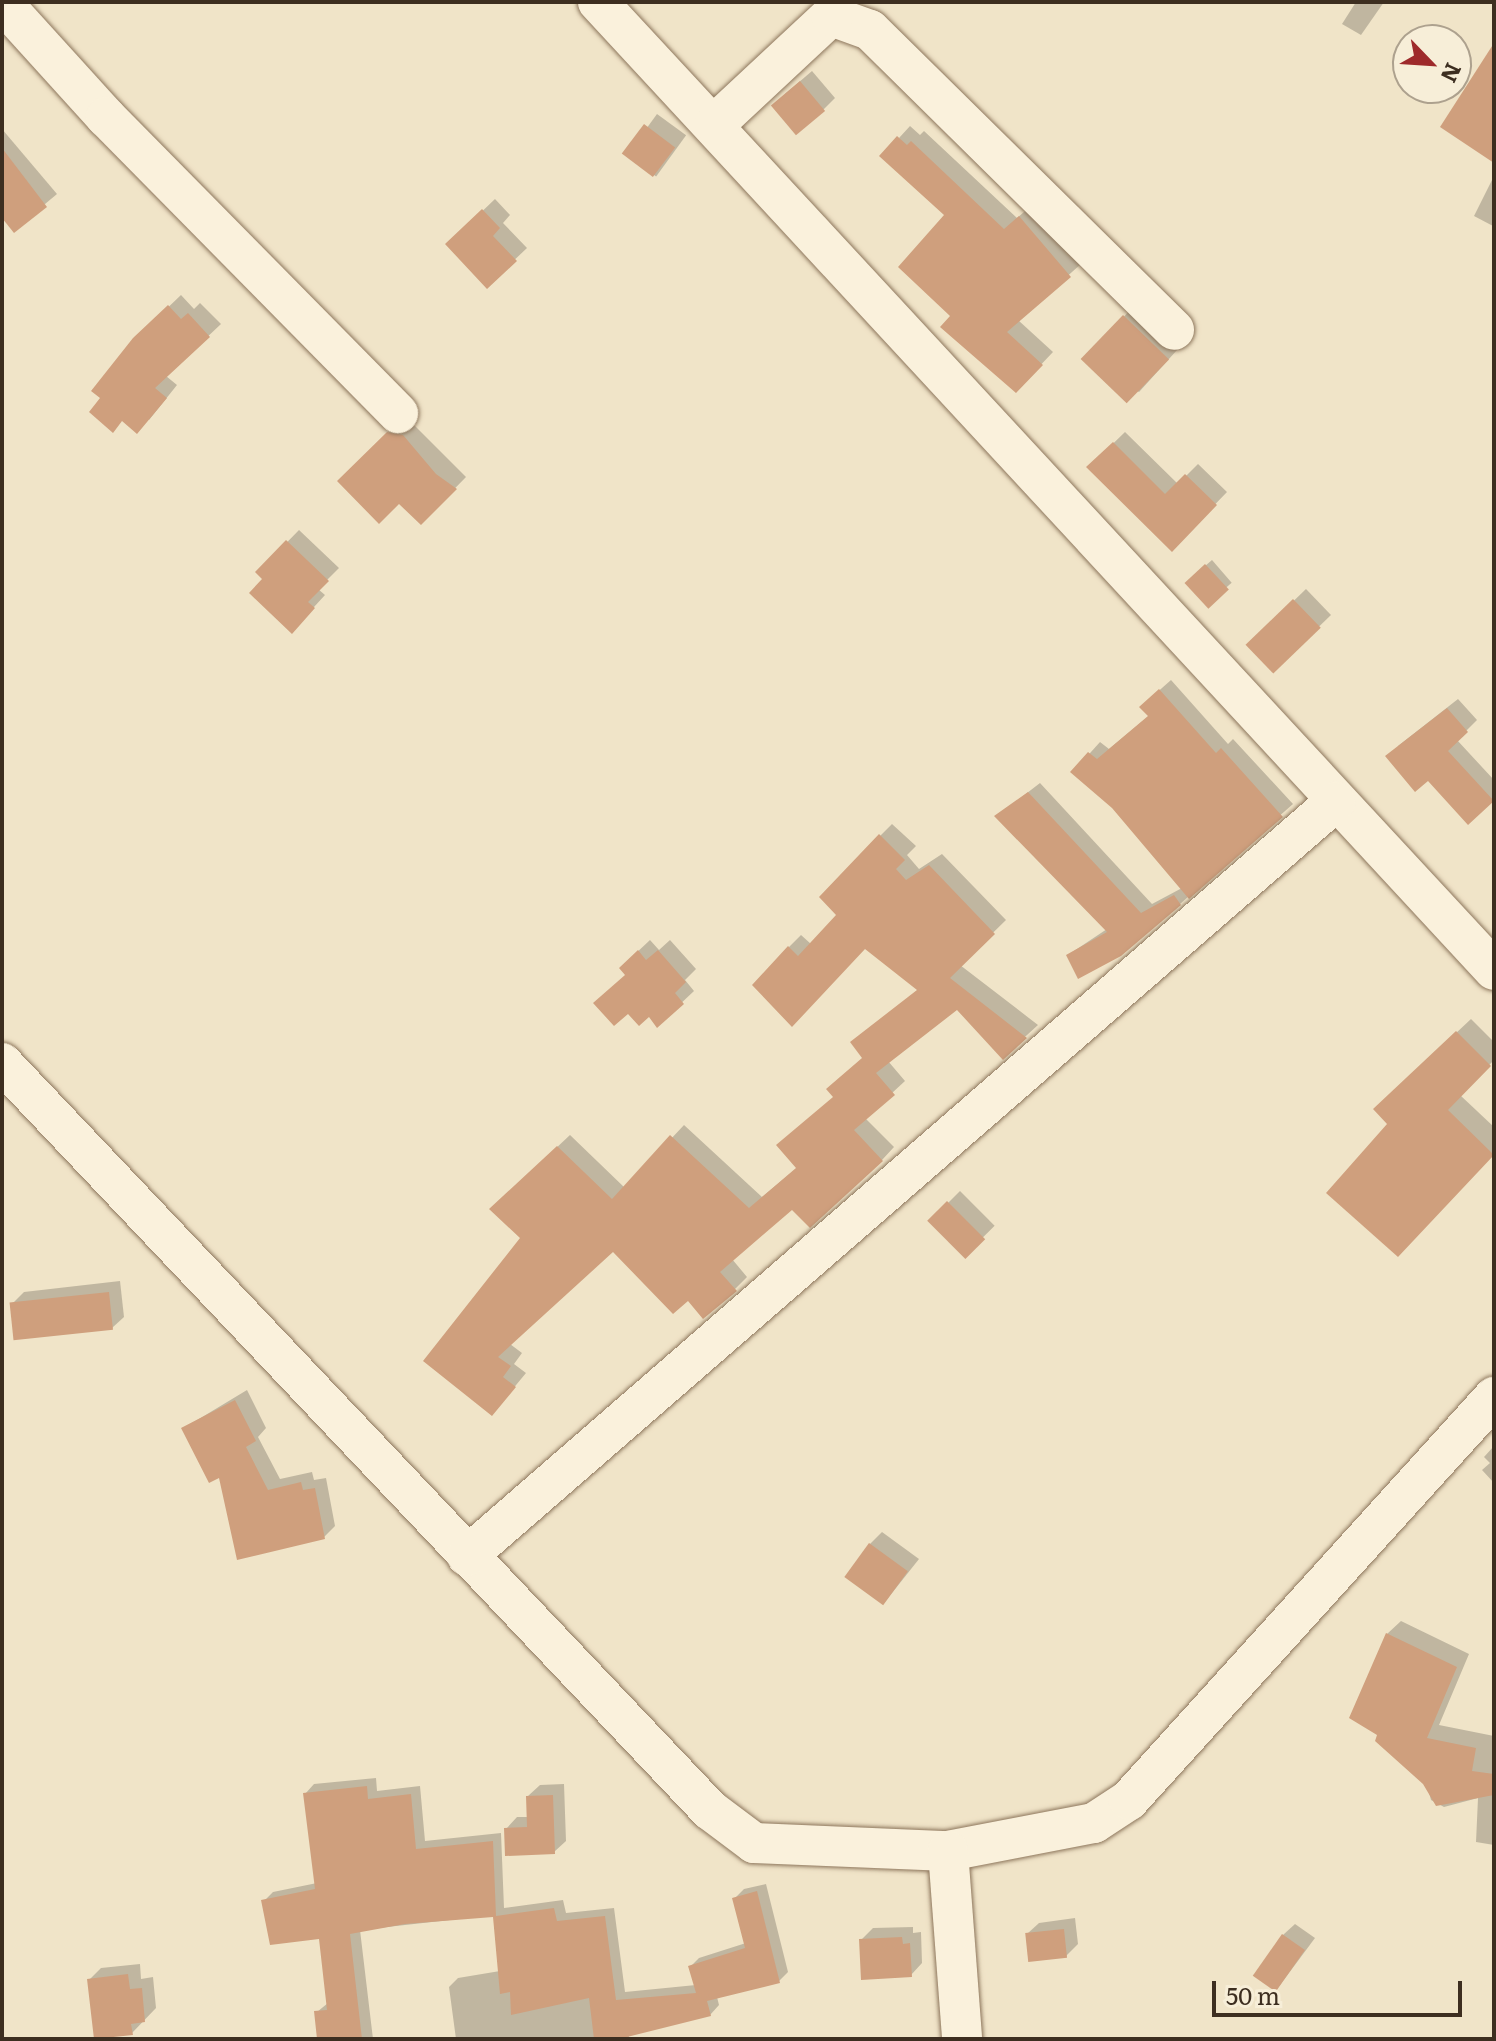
<!DOCTYPE html>
<style>
body{margin:0}
#map{position:relative;width:1496px;height:2041px;overflow:hidden;background:#f0e4c8;font-family:Literata,serif}
div>[style]{position:absolute}
[style*='--x']{left:calc(var(--x)*1px);top:calc(var(--y)*1px);width:calc(var(--w)*1px);rotate:calc(var(--a)*1deg)}
.shadow>*{inset:0;background:#0003;transform-origin:0 0}
.building>*{inset:0;background:#cf9f7d;transform-origin:0 0}
.roads{filter:drop-shadow(0 0 2px #8d765c) drop-shadow(0 0 2px #8d765c)}
.street>*{height:40px;margin:-20px;padding:0 20px;transform-origin:20px;border-radius:20px;background:#faf1dc}
span{translate:-50% -50%;white-space:nowrap;text-align:center;line-height:1.15;-webkit-text-stroke:7px #f7eed8;paint-order:stroke}
.frame{position:absolute;inset:0;border:4px solid #3d2e20;pointer-events:none}
.north{position:absolute;left:1392px;top:24px;width:80px;height:80px;box-sizing:border-box;background:#f7eed8;border:2px solid #ada18e;border-radius:50%;rotate:115deg;font-size:22px;font-weight:700;line-height:32px;text-align:center;color:#3d2e20}
.north::after{content:'';display:block;margin:auto;width:28px;height:36px;background:#9e2a2b;clip-path:polygon(50% 0,100% 100%,50% 72%,0 100%)}
.scale{position:absolute;left:1212px;top:1981px;width:250px;height:36px;box-sizing:border-box;border:4px solid #3d2e20;border-top:0;padding-left:10px;font-size:24px;line-height:28px;white-space:nowrap;color:#3d2e20;-webkit-text-stroke:6px #f7eed8;paint-order:stroke}
</style>
<div id="map">
<div class="shadow">
<i style="clip-path:polygon(1356px 2px,1384px 2px,1361px 35px,1342px 24px)"></i>
<i style="clip-path:polygon(812px 71px,835px 98px,823px 110px,785px 94px)"></i>
<i style="left:657px;top:114px;width:36px;height:51px;rotate:36deg"></i>
<i style="clip-path:polygon(910px 126px,920px 135px,924px 131px,1017px 218px,1031px 206px,1081px 264px,1018px 320px,1053px 352px,1016px 391px,953px 316px,946px 215px,899px 138px)"></i>
<i style="clip-path:polygon(2px 129px,57px 194px,14px 230px,2px 215px)"></i>
<i style="clip-path:polygon(1494px 176px,1494px 225px,1493px 226px,1474px 216px)"></i>
<i style="clip-path:polygon(495px 199px,510px 215px,503px 223px,527px 248px,487px 286px,448px 244px)"></i>
<i style="clip-path:polygon(181px 295px,194px 309px,200px 303px,221px 324px,166px 376px,177px 385px,149px 420px,135px 339px)"></i>
<i style="clip-path:polygon(1134px 306px,1178px 349px,1139px 392px,1084px 359px)"></i>
<i style="clip-path:polygon(400px 422px,414px 425px,466px 477px,421px 523px,399px 501px,340px 481px)"></i>
<i style="clip-path:polygon(1125px 432px,1178px 484px,1198px 464px,1227px 492px,1172px 549px,1089px 467px)"></i>
<i style="clip-path:polygon(299px 530px,339px 568px,318px 589px,325px 595px,303px 619px,258px 572px)"></i>
<i style="left:1212px;top:560px;width:30px;height:34px;rotate:49deg"></i>
<i style="left:1306px;top:589px;width:36px;height:80px;rotate:46deg"></i>
<i style="clip-path:polygon(1171px 680px,1228px 744px,1233px 739px,1293px 804px,1180px 904px,1068px 955px,1107px 929px,997px 816px,1040px 783px,1152px 904px,1182px 888px,1113px 806px,1073px 772px,1100px 742px,1109px 749px,1150px 715px,1153px 696px)"></i>
<i style="clip-path:polygon(1458px 699px,1477px 720px,1457px 740px,1494px 780px,1494px 798px,1468px 822px,1398px 746px)"></i>
<i style="clip-path:polygon(892px 824px,916px 846px,907px 855px,919px 869px,942px 854px,1006px 920px,960px 965px,1038px 1025px,1003px 1057px,957px 1008px,888px 1061px,905px 1081px,865px 1118px,894px 1147px,882px 1160px,792px 1207px,732px 1259px,747px 1277px,735px 1289px,688px 1298px,613px 1249px,510px 1344px,522px 1353px,514px 1364px,526px 1373px,492px 1414px,425px 1361px,523px 1237px,504px 1197px,570px 1135px,625px 1188px,684px 1125px,762px 1197px,798px 1167px,835px 1096px,864px 1057px,853px 1043px,919px 989px,865px 947px,792px 1024px,789px 947px,801px 935px,811px 944px,839px 915px,880px 836px)"></i>
<i style="clip-path:polygon(650px 940px,659px 950px,670px 940px,696px 969px,685px 980px,694px 991px,658px 1025px,627px 974px,633px 956px)"></i>
<i style="clip-path:polygon(1471px 1019px,1494px 1042px,1494px 1060px,1460px 1095px,1494px 1127px,1494px 1153px,1411px 1241px,1389px 1124px,1389px 1096px)"></i>
<i style="left:960px;top:1191px;width:49px;height:42px;rotate:45deg"></i>
<i style="clip-path:polygon(120px 1281px,124px 1317px,112px 1328px,12px 1304px,24px 1292px)"></i>
<i style="clip-path:polygon(247px 1390px,266px 1428px,258px 1437px,280px 1479px,312px 1472px,314px 1480px,326px 1478px,335px 1526px,324px 1537px,221px 1475px,184px 1428px)"></i>
<i style="clip-path:polygon(1494px 1446px,1494px 1483px,1482px 1470px,1490px 1463px,1484px 1457px)"></i>
<i style="clip-path:polygon(882px 1532px,919px 1559px,884px 1603px,870px 1544px)"></i>
<i style="clip-path:polygon(1401px 1621px,1469px 1654px,1439px 1725px,1494px 1736px,1494px 1845px,1476px 1842px,1478px 1798px,1444px 1807px,1431px 1800px,1387px 1634px)"></i>
<i style="clip-path:polygon(376px 1778px,377px 1791px,420px 1786px,425px 1841px,501px 1833px,504px 1908px,563px 1900px,566px 1913px,614px 1908px,625px 1992px,696px 1985px,690px 1967px,699px 1958px,746px 1943px,734px 1899px,744px 1889px,766px 1884px,788px 1972px,779px 1981px,717px 1997px,719px 2005px,710px 2015px,629px 2034px,629px 2039px,456px 2039px,449px 1987px,458px 1978px,500px 1971px,495px 1915px,360px 1930px,373px 2039px,320px 2039px,317px 2012px,328px 2003px,321px 1937px,264px 1901px,273px 1892px,317px 1883px,305px 1794px,314px 1784px)"></i>
<i style="clip-path:polygon(564px 1784px,566px 1841px,554px 1852px,506px 1829px,517px 1817px,529px 1817px,528px 1796px,540px 1785px)"></i>
<i style="clip-path:polygon(1075px 1918px,1078px 1944px,1066px 1956px,1027px 1934px,1039px 1923px)"></i>
<i style="clip-path:polygon(1295px 1924px,1315px 1938px,1277px 1989px,1283px 1935px)"></i>
<i style="clip-path:polygon(913px 1927px,913px 1933px,921px 1932px,922px 1963px,911px 1975px,861px 1940px,873px 1928px)"></i>
<i style="clip-path:polygon(140px 1964px,141px 1979px,153px 1977px,156px 2008px,132px 2033px,89px 1980px,101px 1968px)"></i>
</div>
<div class="building">
<i style="clip-path:polygon(1494px 43px,1494px 163px,1440px 127px)"></i>
<i style="left:800px;top:81px;width:39px;height:38px;rotate:50deg"></i>
<i style="left:644px;top:124px;width:39px;height:37px;rotate:37deg"></i>
<i style="clip-path:polygon(897px 136px,907px 145px,911px 141px,1004px 229px,1019px 216px,1071px 277px,1007px 332px,1043px 365px,1016px 393px,940px 327px,950px 316px,898px 267px,944px 215px,879px 156px)"></i>
<i style="clip-path:polygon(2px 148px,47px 207px,14px 233px,2px 218px)"></i>
<i style="clip-path:polygon(482px 209px,500px 228px,493px 236px,517px 261px,487px 289px,445px 244px)"></i>
<i style="clip-path:polygon(168px 305px,181px 319px,188px 313px,210px 337px,155px 388px,167px 398px,137px 434px,122px 421px,113px 433px,89px 412px,100px 398px,91px 391px,133px 338px)"></i>
<i style="left:1123px;top:315px;width:64px;height:61px;rotate:44deg"></i>
<i style="clip-path:polygon(387px 432px,403px 435px,436px 474px,457px 489px,421px 525px,399px 504px,379px 524px,337px 481px)"></i>
<i style="clip-path:polygon(1113px 442px,1165px 494px,1185px 474px,1217px 505px,1172px 552px,1086px 467px)"></i>
<i style="clip-path:polygon(286px 540px,329px 581px,308px 602px,315px 608px,292px 634px,249px 593px,262px 579px,255px 572px)"></i>
<i style="left:1205px;top:564px;width:35px;height:28px;rotate:47deg"></i>
<i style="left:1293px;top:599px;width:40px;height:66px;rotate:46deg"></i>
<i style="clip-path:polygon(1159px 689px,1216px 753px,1221px 748px,1283px 817px,1189px 899px,1112px 808px,1070px 772px,1088px 752px,1097px 759px,1148px 716px,1139px 707px)"></i>
<i style="clip-path:polygon(1447px 708px,1468px 732px,1448px 751px,1494px 801px,1468px 825px,1428px 781px,1415px 792px,1385px 756px)"></i>
<i style="clip-path:polygon(1028px 792px,1141px 913px,1174px 895px,1181px 905px,1121px 956px,1078px 979px,1066px 955px,1107px 932px,994px 816px)"></i>
<i style="clip-path:polygon(879px 834px,905px 860px,896px 869px,906px 880px,929px 865px,995px 934px,950px 978px,1027px 1038px,1003px 1060px,957px 1010px,876px 1073px,895px 1095px,854px 1130px,883px 1161px,810px 1228px,792px 1210px,720px 1272px,737px 1291px,703px 1319px,688px 1301px,673px 1314px,613px 1252px,498px 1357px,511px 1366px,503px 1377px,516px 1387px,492px 1416px,423px 1361px,520px 1238px,489px 1209px,557px 1146px,612px 1199px,670px 1135px,749px 1208px,796px 1168px,776px 1145px,833px 1097px,826px 1089px,862px 1058px,850px 1042px,917px 990px,865px 949px,792px 1027px,752px 985px,788px 946px,798px 956px,836px 915px,819px 897px)"></i>
<i style="clip-path:polygon(638px 950px,646px 960px,658px 950px,686px 982px,675px 993px,684px 1004px,657px 1028px,649px 1017px,639px 1026px,628px 1014px,614px 1026px,593px 1003px,625px 975px,619px 968px)"></i>
<i style="clip-path:polygon(1456px 1031px,1491px 1066px,1448px 1110px,1494px 1155px,1398px 1257px,1326px 1193px,1387px 1124px,1373px 1109px)"></i>
<i style="left:947px;top:1201px;width:54px;height:28px;rotate:45deg"></i>
<i style="left:109px;top:1292px;width:38px;height:100px;rotate:84deg"></i>
<i style="clip-path:polygon(235px 1400px,256px 1441px,246px 1447px,268px 1490px,301px 1482px,303px 1490px,315px 1488px,325px 1539px,237px 1560px,219px 1478px,209px 1483px,181px 1428px)"></i>
<i style="left:869px;top:1543px;width:48px;height:42px;rotate:36deg"></i>
<i style="clip-path:polygon(1386px 1633px,1457px 1667px,1427px 1738px,1476px 1748px,1472px 1771px,1494px 1774px,1494px 1795px,1436px 1806px,1423px 1784px,1375px 1741px,1377px 1735px,1349px 1718px)"></i>
<i style="clip-path:polygon(367px 1786px,368px 1799px,411px 1794px,416px 1849px,493px 1841px,496px 1916px,554px 1908px,557px 1921px,605px 1916px,616px 2000px,696px 1993px,688px 1966px,745px 1948px,732px 1898px,757px 1891px,780px 1983px,707px 2001px,711px 2016px,619px 2039px,594px 2039px,589px 1998px,511px 2015px,510px 1992px,500px 1994px,493px 1917px,405px 1924px,350px 1934px,362px 2039px,317px 2039px,314px 2011px,327px 2010px,319px 1939px,270px 1945px,261px 1900px,315px 1889px,303px 1793px)"></i>
<i style="clip-path:polygon(553px 1795px,555px 1854px,505px 1856px,504px 1828px,527px 1827px,526px 1796px)"></i>
<i style="left:1064px;top:1929px;width:29px;height:39px;rotate:84deg"></i>
<i style="left:1282px;top:1934px;width:28px;height:51px;rotate:35deg"></i>
<i style="clip-path:polygon(902px 1937px,903px 1944px,910px 1943px,912px 1977px,861px 1980px,859px 1939px)"></i>
<i style="clip-path:polygon(128px 1974px,130px 1989px,142px 1988px,145px 2022px,131px 2024px,133px 2035px,94px 2039px,87px 1979px)"></i>
</div>
<div class="roads">
<div class="street">
<i style="--x:598;--y:2;--w:1319;--a:47.21"></i>
<i style="--x:8;--y:9;--w:146;--a:47.8"></i>
<i style="--x:106;--y:117;--w:416;--a:45.4"></i>
<i style="--x:715;--y:124;--w:158;--a:-43"></i>
<i style="--x:831;--y:16;--w:41;--a:19.7"></i>
<i style="--x:870;--y:30;--w:427;--a:44.6"></i>
<i style="--x:2;--y:1063;--w:1029;--a:46.54"></i>
<i style="--x:710;--y:1810;--w:55;--a:36.9"></i>
<i style="--x:754;--y:1843;--w:194;--a:2.4"></i>
<i style="--x:948;--y:1851;--w:149;--a:-10.9"></i>
<i style="--x:1094;--y:1823;--w:42;--a:-33.3"></i>
<i style="--x:1129;--y:1800;--w:544;--a:-47.83"></i>
<i style="--x:467;--y:1556;--w:1150;--a:-40.98"></i>
<i style="--x:948;--y:1851;--w:189;--a:85.7"></i>
</div>
</div>
<div class="frame"></div>
<div class="north">N</div>
<div class="scale">50 m</div>
</div>
